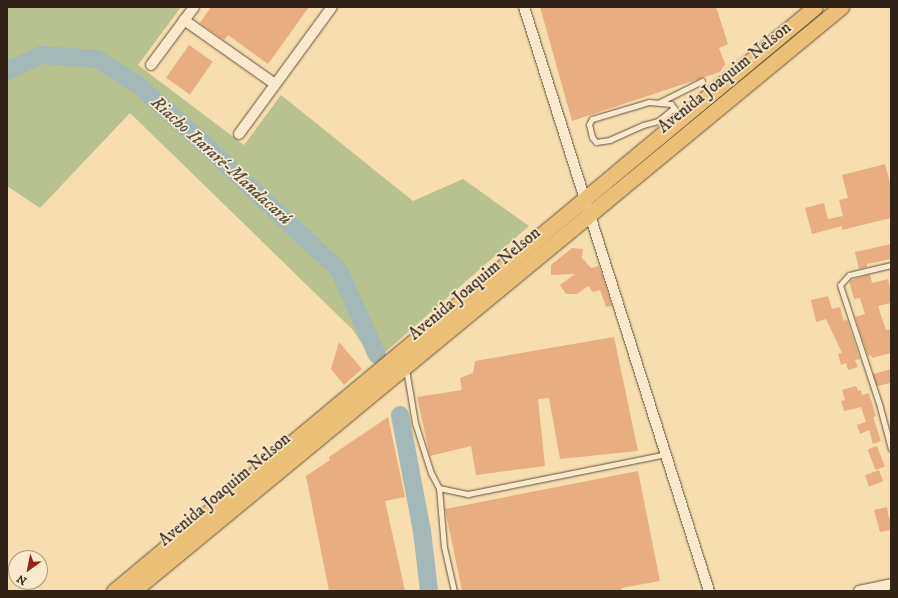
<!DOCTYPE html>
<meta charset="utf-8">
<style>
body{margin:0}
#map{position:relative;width:898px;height:598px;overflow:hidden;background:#f7deaf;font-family:"IM FELL DW Pica",serif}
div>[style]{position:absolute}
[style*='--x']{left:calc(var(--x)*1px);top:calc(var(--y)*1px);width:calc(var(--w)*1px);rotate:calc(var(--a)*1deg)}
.green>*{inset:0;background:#b8c28f}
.river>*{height:18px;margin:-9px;padding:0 9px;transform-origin:9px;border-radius:9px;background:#a4b9b7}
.building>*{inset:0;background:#e8ad80;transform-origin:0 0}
.roads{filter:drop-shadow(0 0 1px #62523c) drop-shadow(0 0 1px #62523c)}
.lane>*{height:5px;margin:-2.5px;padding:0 2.5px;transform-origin:2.5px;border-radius:2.5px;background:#faeacb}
.street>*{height:10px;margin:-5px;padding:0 5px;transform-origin:5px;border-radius:5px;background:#faeacb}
.primary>*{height:15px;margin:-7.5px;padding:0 7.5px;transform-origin:7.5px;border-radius:7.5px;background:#ecbf78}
span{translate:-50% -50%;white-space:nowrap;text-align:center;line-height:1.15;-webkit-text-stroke:3.5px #faeacb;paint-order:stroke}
.street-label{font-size:17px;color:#302315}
.water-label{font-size:18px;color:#535046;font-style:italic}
.frame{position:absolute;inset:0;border:8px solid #302315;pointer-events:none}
.north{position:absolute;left:8px;top:550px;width:40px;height:40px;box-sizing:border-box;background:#faeacb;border:1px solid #a99a82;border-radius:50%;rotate:213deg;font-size:11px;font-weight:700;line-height:16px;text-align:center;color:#302315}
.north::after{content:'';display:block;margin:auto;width:14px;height:18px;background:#8f2418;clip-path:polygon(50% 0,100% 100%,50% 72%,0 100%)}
</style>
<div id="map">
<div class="green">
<i style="clip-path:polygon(7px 7px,181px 7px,138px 65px,244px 145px,281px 95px,413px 201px,463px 179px,529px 226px,374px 362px,353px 330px,130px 113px,40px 208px,7px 186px)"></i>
</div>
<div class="river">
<i style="--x:7;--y:71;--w:38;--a:-25"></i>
<i style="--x:42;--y:55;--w:55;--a:4.2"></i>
<i style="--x:97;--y:59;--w:49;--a:32.4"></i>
<i style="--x:138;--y:85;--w:81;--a:41.5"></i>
<i style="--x:199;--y:139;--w:192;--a:43.1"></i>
<i style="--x:339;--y:270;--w:93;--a:65.9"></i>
<i style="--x:400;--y:415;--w:118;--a:79.3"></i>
<i style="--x:422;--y:531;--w:60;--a:83.3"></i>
</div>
<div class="building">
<i style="clip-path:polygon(211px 7px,309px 7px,268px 64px,228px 35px,224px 40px,200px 23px)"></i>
<i style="clip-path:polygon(540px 7px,716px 7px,728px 44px,719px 48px,725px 64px,720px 72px,572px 121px)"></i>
<i style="left:189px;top:45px;width:29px;height:40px;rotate:35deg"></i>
<i style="clip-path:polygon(885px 164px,891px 186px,891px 218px,842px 230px,842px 226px,812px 234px,805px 208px,824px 203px,828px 219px,843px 216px,839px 200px,848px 198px,842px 175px)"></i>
<i style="clip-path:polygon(891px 244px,891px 259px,867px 264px,867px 267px,859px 269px,855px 252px)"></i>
<i style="clip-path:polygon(572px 248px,583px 249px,582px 258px,591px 268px,599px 266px,612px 306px,606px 307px,600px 290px,593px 292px,588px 286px,577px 294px,566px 294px,560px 285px,575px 274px,551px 275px,551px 265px)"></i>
<i style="clip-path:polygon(870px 274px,872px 283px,888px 279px,891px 292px,891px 303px,878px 306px,886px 330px,891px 329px,891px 353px,872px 358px,871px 355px,868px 356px,855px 317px,865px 314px,860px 298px,854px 299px,849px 281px)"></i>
<i style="clip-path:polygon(828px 296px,832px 309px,840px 307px,844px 321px,847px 320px,860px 359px,855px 360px,858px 367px,848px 370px,846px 363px,841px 365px,838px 354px,842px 353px,826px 319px,816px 322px,811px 300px)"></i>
<i style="clip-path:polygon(614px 337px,638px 451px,560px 459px,549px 398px,538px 399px,545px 466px,476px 475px,471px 446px,430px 456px,417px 397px,462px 390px,460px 378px,473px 373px,475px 361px)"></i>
<i style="clip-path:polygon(339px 342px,362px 369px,344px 385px,331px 369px)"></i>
<i style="clip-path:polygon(891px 369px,891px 383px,877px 386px,873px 374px)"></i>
<i style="clip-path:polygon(856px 386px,858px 391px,861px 390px,862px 395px,869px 393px,876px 416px,873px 417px,881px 441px,873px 444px,869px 430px,860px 434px,857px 425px,866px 422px,861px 407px,844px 411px,841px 401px,845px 400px,842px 390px)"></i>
<i style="clip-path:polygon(388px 417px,405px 497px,385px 501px,405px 591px,329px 591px,306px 476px,330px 460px,329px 457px)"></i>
<i style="left:877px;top:446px;width:22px;height:10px;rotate:69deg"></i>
<i style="left:879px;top:470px;width:12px;height:15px;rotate:70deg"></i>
<i style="clip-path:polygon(638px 471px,660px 581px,621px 588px,622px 591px,462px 591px,445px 509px)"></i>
<i style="clip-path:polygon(887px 507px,889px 518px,891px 517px,891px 530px,880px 532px,874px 510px)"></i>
</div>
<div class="roads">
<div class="lane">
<i style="--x:660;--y:102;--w:47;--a:-26.6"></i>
<i style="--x:674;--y:108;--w:21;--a:141"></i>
<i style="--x:658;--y:121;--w:16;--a:165"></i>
<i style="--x:643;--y:125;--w:36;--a:156"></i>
<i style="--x:610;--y:140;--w:14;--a:172"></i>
<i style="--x:596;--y:142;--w:6;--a:-129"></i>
<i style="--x:592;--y:137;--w:13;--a:-103"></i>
<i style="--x:589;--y:124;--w:6;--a:-59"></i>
<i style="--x:592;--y:119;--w:59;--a:-16.6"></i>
<i style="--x:649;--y:102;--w:22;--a:5"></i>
<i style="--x:671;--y:104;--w:16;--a:55"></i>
<i style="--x:891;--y:265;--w:43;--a:166.6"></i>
<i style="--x:849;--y:275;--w:13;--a:132"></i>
<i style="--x:840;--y:285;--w:128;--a:71.8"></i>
<i style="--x:880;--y:407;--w:43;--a:75.3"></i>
<i style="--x:406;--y:369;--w:55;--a:80.5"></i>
<i style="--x:415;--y:423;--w:52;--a:72.3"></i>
<i style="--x:431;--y:473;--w:17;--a:62"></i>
<i style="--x:439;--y:488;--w:30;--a:12"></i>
<i style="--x:468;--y:494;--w:202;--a:-11.4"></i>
<i style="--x:439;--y:488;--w:59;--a:85.2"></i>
<i style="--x:444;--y:547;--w:45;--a:77.2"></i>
</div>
<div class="street">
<i style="--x:524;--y:7;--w:613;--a:72.42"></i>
<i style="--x:184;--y:20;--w:111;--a:35.1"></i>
<i style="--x:151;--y:65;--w:72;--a:-53.4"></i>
<i style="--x:239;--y:134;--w:157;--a:-53.8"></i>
<i style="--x:859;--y:591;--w:33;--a:-12"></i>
</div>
<div class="primary">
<i style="--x:114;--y:591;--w:912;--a:-39.8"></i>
<i style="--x:133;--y:591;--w:918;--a:-39.52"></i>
</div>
</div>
<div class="street-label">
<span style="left:725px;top:78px;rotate:-39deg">Avenida Joaquim Nelson</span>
<span style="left:475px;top:284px;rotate:-40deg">Avenida Joaquim Nelson</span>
<span style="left:225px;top:490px;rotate:-40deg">Avenida Joaquim Nelson</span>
</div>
<div class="water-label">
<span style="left:221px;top:161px;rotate:42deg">Riacho Itararé-Mandacarú</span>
</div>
<div class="frame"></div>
<div class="north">N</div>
</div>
